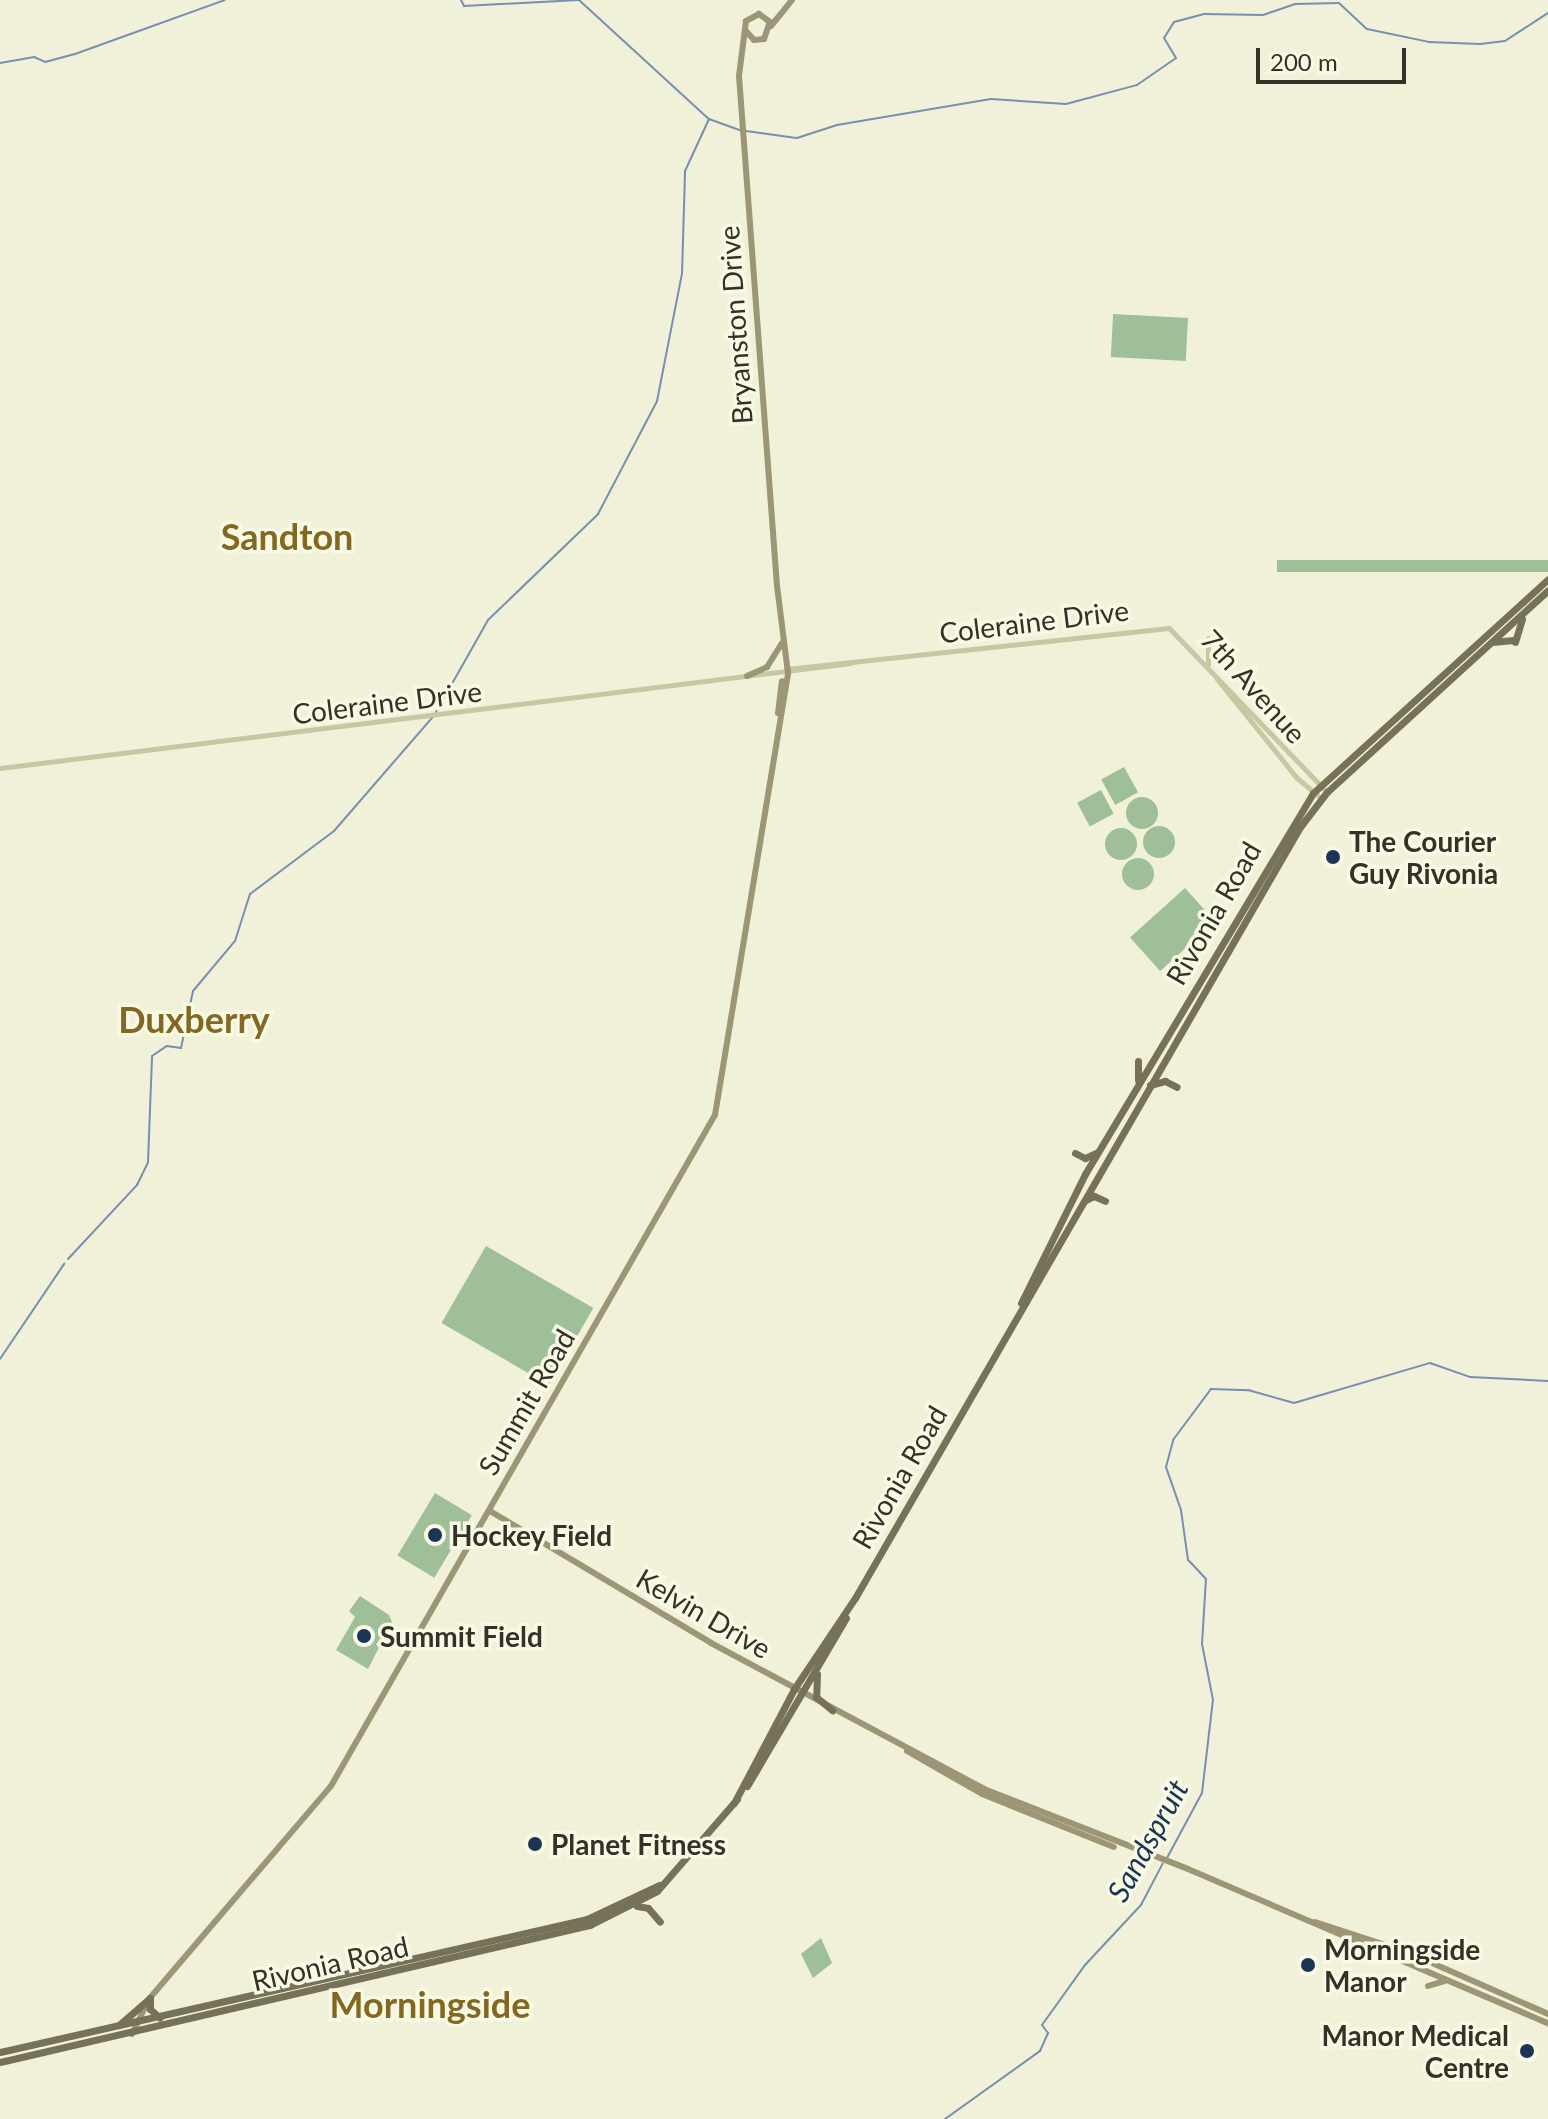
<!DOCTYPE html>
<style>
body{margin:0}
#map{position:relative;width:1548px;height:2119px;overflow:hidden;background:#f0f1d8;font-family:Lato,sans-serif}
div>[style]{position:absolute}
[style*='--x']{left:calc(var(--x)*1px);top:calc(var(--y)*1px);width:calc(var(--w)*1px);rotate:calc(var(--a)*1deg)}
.green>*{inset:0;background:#9fbf98;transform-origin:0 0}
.round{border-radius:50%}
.stream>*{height:2px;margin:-1px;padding:0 1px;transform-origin:1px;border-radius:1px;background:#7790ad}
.tertiary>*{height:5px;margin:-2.5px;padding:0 2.5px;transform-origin:2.5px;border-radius:2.5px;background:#c8c7a4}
.secondary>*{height:6px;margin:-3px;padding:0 3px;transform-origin:3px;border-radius:3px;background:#9c9676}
.primary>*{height:7px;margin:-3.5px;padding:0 3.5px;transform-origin:3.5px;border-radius:3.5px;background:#767157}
.dots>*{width:22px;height:22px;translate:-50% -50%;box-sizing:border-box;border:4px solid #f8f9e4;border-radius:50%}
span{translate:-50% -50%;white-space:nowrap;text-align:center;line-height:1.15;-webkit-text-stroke:7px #f8f9e4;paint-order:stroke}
.street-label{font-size:28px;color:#343126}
.poi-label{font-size:28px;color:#343126;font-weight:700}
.left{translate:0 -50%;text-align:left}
.right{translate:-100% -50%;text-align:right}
.water-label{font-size:30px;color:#1c3555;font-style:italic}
.district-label{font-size:36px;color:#826820;font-weight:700}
.scale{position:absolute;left:1256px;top:48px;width:150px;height:36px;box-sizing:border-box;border:4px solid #343126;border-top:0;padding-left:10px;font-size:24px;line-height:28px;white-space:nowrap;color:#343126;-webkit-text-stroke:6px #f8f9e4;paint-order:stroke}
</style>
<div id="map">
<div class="green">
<i style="left:1188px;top:318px;width:43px;height:75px;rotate:93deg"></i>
<i style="left:1548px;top:560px;width:12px;height:271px;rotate:90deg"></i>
<i style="left:1124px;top:767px;width:29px;height:26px;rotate:61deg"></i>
<i style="left:1101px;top:790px;width:27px;height:27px;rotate:62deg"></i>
<i class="round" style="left:1126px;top:797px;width:32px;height:32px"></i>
<i class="round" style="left:1143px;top:826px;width:32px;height:32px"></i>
<i class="round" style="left:1105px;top:828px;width:32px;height:32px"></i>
<i class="round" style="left:1122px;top:858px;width:32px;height:32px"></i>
<i style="left:1185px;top:888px;width:45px;height:74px;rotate:48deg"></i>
<i style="left:486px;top:1246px;width:124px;height:89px;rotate:30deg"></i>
<i style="left:435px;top:1493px;width:43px;height:73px;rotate:31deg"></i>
<i style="clip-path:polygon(360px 1596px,389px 1615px,392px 1622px,368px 1669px,336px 1650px,355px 1617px,349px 1611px)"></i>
<i style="clip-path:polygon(821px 1938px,832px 1963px,813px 1978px,801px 1954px)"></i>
</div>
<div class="stream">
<i style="--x:461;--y:0;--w:7;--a:63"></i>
<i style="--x:464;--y:6;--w:115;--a:-3"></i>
<i style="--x:579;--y:0;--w:176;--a:42.5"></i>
<i style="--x:709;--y:119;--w:33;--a:20"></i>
<i style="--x:0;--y:63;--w:35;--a:-10"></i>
<i style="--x:34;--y:57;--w:12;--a:24"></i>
<i style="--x:45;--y:62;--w:31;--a:-15"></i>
<i style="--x:75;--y:54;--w:159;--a:-19.8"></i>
<i style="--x:746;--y:131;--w:51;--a:7.8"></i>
<i style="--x:797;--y:138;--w:42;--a:-18"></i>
<i style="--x:837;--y:125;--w:156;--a:-9.6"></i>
<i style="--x:991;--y:99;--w:75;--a:3.8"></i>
<i style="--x:1066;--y:104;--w:73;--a:-15"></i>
<i style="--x:1137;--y:85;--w:47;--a:-34.7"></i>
<i style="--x:1176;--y:58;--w:23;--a:-121"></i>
<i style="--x:1164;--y:38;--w:19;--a:-58"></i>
<i style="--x:1174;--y:22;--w:31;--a:-15"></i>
<i style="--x:1204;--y:14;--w:59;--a:1"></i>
<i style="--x:1263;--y:15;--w:34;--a:-19"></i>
<i style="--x:1295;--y:4;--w:44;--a:-1.3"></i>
<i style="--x:1339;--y:3;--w:38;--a:43"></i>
<i style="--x:1367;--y:29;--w:63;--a:11.8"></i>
<i style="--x:1429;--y:42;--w:51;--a:2.2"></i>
<i style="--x:1480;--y:44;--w:25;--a:-7"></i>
<i style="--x:1505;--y:41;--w:51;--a:-33.1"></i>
<i style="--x:436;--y:712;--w:106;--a:-60.5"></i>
<i style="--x:488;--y:620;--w:153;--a:-43.9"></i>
<i style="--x:598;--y:514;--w:127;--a:-62.4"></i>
<i style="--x:657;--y:401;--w:129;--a:-78.9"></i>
<i style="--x:682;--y:274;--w:103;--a:-88.3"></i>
<i style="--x:685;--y:171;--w:57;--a:-65.2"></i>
<i style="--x:68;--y:1259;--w:101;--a:-47"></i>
<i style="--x:137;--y:1185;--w:25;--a:-64"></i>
<i style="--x:148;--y:1162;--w:106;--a:-87.8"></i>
<i style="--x:152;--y:1056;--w:18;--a:-34"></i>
<i style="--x:167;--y:1046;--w:14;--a:8"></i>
<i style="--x:181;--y:1048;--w:58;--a:-78.1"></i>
<i style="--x:193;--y:991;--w:65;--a:-50"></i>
<i style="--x:235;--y:941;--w:49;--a:-72.3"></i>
<i style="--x:250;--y:894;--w:105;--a:-36.9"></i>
<i style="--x:334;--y:831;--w:150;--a:-49.1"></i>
<i style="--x:0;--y:1359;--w:115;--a:-56"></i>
<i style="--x:1167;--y:1858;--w:74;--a:-61.7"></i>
<i style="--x:1202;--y:1793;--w:94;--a:-83.3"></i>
<i style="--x:1213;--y:1700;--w:57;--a:-101.1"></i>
<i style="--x:1202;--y:1644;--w:65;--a:-86.5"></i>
<i style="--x:1206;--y:1579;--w:26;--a:-133"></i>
<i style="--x:1188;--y:1560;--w:50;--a:-98"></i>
<i style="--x:1181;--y:1510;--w:46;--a:-109.2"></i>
<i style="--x:1166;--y:1467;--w:28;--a:-75"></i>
<i style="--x:1173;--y:1440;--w:64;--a:-53.3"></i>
<i style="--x:1211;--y:1389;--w:37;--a:2"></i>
<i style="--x:1248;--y:1390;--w:48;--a:15.8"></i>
<i style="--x:1294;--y:1403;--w:142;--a:-16.4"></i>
<i style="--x:1430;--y:1363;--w:42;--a:19.3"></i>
<i style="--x:1470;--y:1377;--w:78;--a:2.9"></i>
<i style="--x:945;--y:2119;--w:117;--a:-35.6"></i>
<i style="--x:1040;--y:2051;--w:20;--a:-66"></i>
<i style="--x:1048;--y:2033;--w:10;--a:-127"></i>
<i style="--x:1042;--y:2025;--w:74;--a:-54.4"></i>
<i style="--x:1085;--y:1965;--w:82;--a:-47"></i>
<i style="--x:1141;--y:1905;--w:47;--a:-62.4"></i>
</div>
<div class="tertiary">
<i style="--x:1208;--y:664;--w:26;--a:-90"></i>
<i style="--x:786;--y:669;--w:385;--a:-6.1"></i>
<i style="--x:1169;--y:628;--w:228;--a:46.1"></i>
<i style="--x:1217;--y:679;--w:127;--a:51.1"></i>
<i style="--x:1297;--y:778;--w:31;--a:40"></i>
<i style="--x:0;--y:768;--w:857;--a:-7.03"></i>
</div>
<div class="secondary">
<i style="--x:771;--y:26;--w:33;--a:-51"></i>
<i style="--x:746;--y:31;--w:12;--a:48"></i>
<i style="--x:754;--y:40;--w:10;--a:-6"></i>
<i style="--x:764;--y:39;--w:18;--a:-71"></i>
<i style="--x:770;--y:22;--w:14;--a:-144"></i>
<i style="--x:759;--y:14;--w:15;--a:152"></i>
<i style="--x:746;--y:21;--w:55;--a:97.3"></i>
<i style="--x:739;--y:76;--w:511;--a:85.74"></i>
<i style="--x:747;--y:676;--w:22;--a:-24"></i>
<i style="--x:767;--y:667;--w:28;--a:-58"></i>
<i style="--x:778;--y:713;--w:32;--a:-83"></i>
<i style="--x:490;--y:1511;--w:257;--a:30.8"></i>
<i style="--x:711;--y:1643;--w:310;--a:28.1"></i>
<i style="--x:984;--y:1789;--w:219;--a:21.4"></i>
<i style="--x:1188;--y:1869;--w:392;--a:23.2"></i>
<i style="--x:907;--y:1751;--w:86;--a:29.8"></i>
<i style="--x:982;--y:1794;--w:142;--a:21.9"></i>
<i style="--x:1315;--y:1922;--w:97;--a:18.1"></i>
<i style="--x:1407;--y:1952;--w:154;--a:23.7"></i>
<i style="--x:1428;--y:1986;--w:17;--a:-17"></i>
<i style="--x:132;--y:2034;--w:39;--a:-64"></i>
<i style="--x:149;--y:1999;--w:280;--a:-49.5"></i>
<i style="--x:331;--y:1786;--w:773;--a:-60.22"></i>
<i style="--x:715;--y:1115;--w:448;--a:-80.6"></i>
<i style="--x:788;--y:673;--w:88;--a:-97.2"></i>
</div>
<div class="primary">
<i style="--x:1492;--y:642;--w:22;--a:-5"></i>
<i style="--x:1515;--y:642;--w:24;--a:-73"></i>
<i style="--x:1138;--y:1061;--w:19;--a:90"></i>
<i style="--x:1150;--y:1085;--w:16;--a:-15"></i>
<i style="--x:1165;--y:1081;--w:13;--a:27"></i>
<i style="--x:1075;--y:1153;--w:11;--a:27"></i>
<i style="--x:1085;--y:1158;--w:14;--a:-25"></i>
<i style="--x:1086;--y:1200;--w:9;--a:-27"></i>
<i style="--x:1094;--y:1196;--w:12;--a:24"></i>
<i style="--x:1021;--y:1303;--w:144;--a:-63.6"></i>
<i style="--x:1085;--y:1174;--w:444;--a:-59.1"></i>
<i style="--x:1313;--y:793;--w:318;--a:-42.3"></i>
<i style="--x:817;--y:1674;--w:23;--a:92"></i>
<i style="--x:816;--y:1697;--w:21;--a:39"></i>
<i style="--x:747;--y:1786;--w:195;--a:-59.5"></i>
<i style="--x:734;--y:1803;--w:129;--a:-62.2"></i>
<i style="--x:794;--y:1689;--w:110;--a:-56.2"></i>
<i style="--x:855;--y:1598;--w:890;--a:-60.01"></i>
<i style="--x:1300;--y:827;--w:44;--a:-52.4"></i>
<i style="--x:1327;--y:792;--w:299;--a:-42.4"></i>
<i style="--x:637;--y:1906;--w:11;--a:10"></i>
<i style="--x:648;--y:1908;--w:18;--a:49"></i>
<i style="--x:150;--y:1998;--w:11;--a:90"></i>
<i style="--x:150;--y:2009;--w:13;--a:42"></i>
<i style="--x:119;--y:2025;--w:40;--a:-41"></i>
<i style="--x:0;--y:2052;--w:602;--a:-12.77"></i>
<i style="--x:587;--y:1919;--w:80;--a:-25.3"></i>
<i style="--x:0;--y:2062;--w:606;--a:-13.07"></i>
<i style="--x:590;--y:1925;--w:75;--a:-26.9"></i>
<i style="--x:657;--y:1891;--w:122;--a:-49"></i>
</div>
<div class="dots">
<i style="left:1333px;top:857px;background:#1c3555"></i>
<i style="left:435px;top:1535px;background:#1c3555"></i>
<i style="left:364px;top:1636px;background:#1c3555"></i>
<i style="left:535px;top:1844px;background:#1c3555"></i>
<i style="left:1308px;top:1965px;background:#1c3555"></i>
<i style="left:1527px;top:2051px;background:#1c3555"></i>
</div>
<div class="street-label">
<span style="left:735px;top:325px;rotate:-94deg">Bryanston Drive</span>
<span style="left:1034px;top:621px;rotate:-7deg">Coleraine Drive</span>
<span style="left:1254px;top:686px;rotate:48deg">7th Avenue</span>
<span style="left:387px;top:702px;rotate:-7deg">Coleraine Drive</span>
<span style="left:1213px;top:913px;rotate:-60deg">Rivonia Road</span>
<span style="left:526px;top:1402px;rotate:-60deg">Summit Road</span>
<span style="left:899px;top:1477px;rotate:-60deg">Rivonia Road</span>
<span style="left:704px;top:1613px;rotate:30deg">Kelvin Drive</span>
<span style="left:330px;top:1963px;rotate:-13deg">Rivonia Road</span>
</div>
<div class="poi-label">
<span class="left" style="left:1349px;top:857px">The Courier<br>Guy Rivonia</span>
<span class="left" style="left:451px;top:1535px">Hockey Field</span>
<span class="left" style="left:380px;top:1636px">Summit Field</span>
<span class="left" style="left:551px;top:1844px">Planet Fitness</span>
<span class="left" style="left:1324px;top:1965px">Morningside<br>Manor</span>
<span class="right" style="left:1509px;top:2051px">Manor Medical<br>Centre</span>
</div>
<div class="water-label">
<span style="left:1147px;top:1840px;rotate:-61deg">Sandspruit</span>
</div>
<div class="district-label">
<span style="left:287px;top:537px">Sandton</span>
<span style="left:194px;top:1020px">Duxberry</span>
<span style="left:430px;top:2005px">Morningside</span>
</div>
<div class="scale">200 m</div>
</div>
